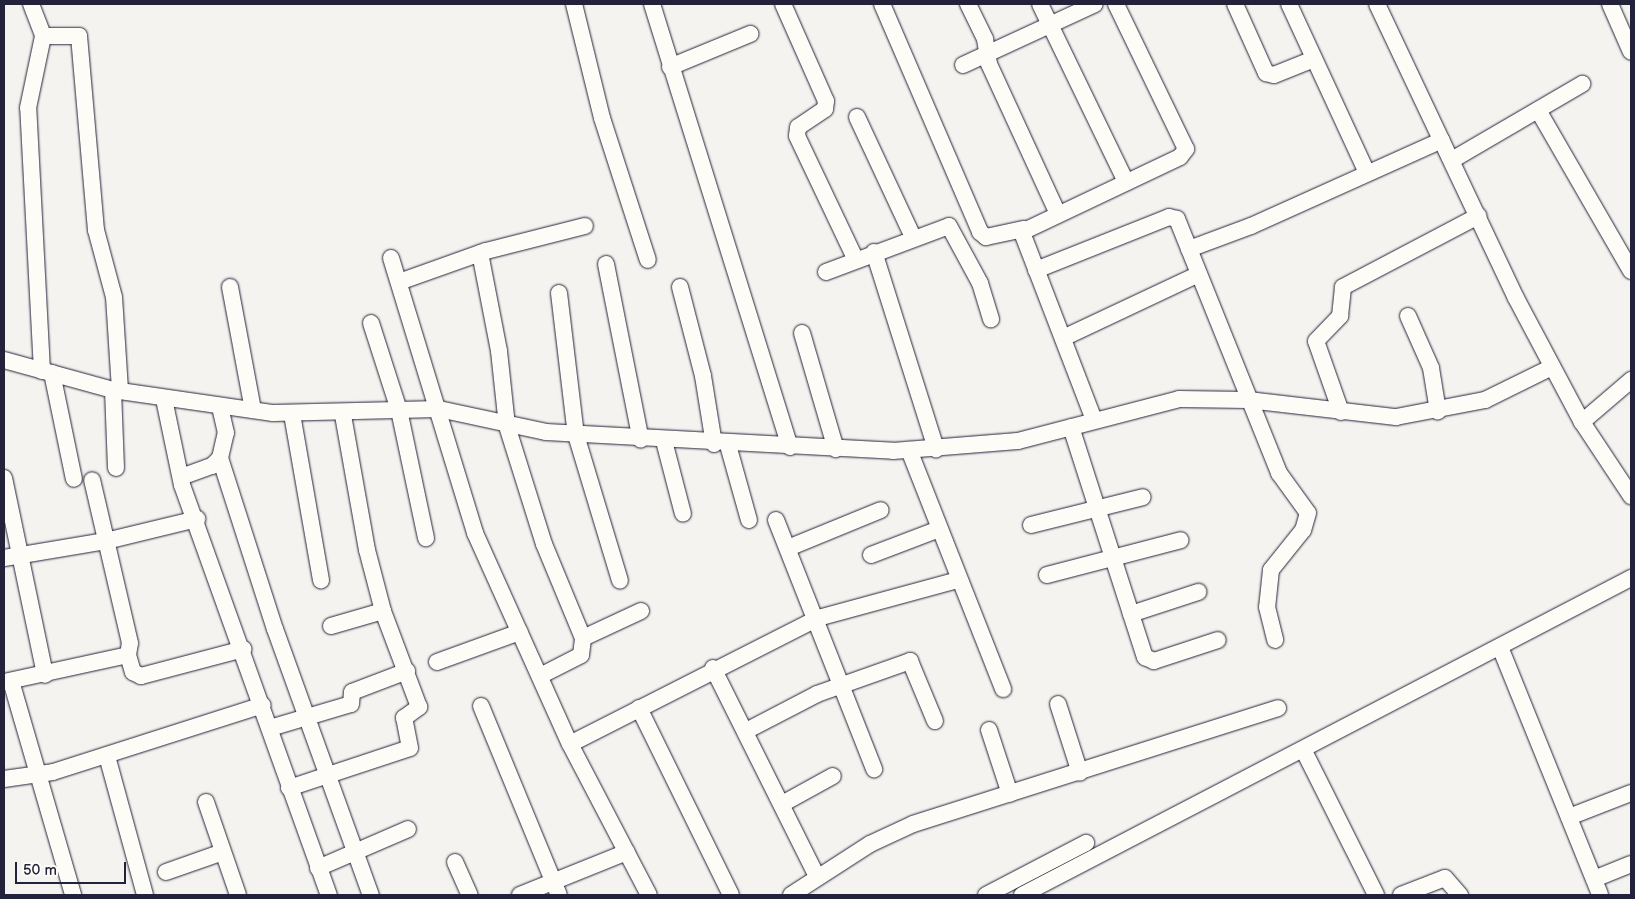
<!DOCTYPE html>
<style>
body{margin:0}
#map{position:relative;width:1635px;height:899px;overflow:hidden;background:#f4f3ef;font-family:"Balsamiq Sans",sans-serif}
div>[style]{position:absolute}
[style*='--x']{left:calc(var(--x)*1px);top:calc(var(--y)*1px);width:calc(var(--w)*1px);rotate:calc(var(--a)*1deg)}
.roads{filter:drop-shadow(0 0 1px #22223b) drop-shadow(0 0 1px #22223b)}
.minor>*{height:16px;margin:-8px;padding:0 8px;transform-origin:8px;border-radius:8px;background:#fdfcf7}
span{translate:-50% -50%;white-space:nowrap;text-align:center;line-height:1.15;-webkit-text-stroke:4px #fdfcf7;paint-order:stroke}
.frame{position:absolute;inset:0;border:5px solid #22223b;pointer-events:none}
.scale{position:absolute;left:15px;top:862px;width:111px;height:22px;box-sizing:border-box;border:2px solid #22223b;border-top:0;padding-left:6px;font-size:15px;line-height:18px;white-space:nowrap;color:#22223b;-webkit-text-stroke:4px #fdfcf7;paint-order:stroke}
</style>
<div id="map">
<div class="roads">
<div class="minor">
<i style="--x:31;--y:4;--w:34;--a:69"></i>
<i style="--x:43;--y:36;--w:36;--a:0"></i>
<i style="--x:79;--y:36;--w:195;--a:85"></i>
<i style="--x:96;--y:230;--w:69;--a:75"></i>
<i style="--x:114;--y:297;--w:94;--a:86.3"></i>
<i style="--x:574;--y:4;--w:117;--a:76.2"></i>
<i style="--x:602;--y:118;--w:149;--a:72.1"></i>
<i style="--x:652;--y:4;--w:464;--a:72.7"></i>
<i style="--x:783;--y:4;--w:106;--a:66.1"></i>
<i style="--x:826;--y:101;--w:8;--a:97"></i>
<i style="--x:825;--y:109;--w:32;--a:146"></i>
<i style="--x:798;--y:127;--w:9;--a:96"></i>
<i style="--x:797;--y:136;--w:137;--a:64.6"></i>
<i style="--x:882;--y:4;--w:248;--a:66.7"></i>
<i style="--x:980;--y:232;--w:8;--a:40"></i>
<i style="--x:986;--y:237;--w:39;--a:-12"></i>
<i style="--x:968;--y:4;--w:39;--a:64"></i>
<i style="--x:985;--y:39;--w:25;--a:81"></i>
<i style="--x:989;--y:64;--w:165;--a:65.3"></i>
<i style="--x:1040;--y:4;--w:198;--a:64.2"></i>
<i style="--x:1235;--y:4;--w:76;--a:65.8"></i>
<i style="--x:1266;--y:73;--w:8;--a:14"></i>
<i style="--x:1274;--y:75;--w:43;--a:-21.8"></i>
<i style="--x:1289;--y:4;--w:186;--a:65.2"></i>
<i style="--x:1377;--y:4;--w:325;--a:64.7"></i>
<i style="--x:1516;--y:298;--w:140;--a:62"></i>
<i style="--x:1582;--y:422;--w:89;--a:56.5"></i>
<i style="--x:1610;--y:4;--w:52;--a:66.4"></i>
<i style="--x:963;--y:65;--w:145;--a:-24.8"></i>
<i style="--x:670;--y:67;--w:87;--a:-22.4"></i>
<i style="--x:1538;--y:110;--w:186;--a:60"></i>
<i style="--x:857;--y:117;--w:132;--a:65"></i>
<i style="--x:1452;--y:160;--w:151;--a:-30.3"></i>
<i style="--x:1189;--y:249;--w:66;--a:-20.4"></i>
<i style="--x:1251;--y:226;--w:209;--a:-24.2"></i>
<i style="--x:874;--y:252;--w:207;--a:72.5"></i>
<i style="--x:480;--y:253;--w:100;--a:79"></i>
<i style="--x:499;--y:351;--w:75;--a:83.9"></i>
<i style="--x:507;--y:426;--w:124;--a:72.6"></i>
<i style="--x:544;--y:544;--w:102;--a:67.5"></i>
<i style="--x:391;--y:258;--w:288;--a:73"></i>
<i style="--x:475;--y:533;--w:231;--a:65.8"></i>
<i style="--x:570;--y:744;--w:170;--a:62.4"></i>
<i style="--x:606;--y:264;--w:179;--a:78.8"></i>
<i style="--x:1036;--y:270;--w:143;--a:-21.7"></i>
<i style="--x:1169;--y:217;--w:8;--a:14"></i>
<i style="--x:1177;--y:219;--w:274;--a:68.1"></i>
<i style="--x:1279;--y:473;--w:49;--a:54.1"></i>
<i style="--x:1308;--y:513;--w:18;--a:106"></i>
<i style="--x:1303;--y:530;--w:51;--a:128.7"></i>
<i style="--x:1271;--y:570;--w:37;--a:96"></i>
<i style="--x:1267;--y:607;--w:34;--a:76"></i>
<i style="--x:826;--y:272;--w:131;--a:-20.5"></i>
<i style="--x:949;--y:226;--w:65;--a:61.5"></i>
<i style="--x:980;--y:283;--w:38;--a:73"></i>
<i style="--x:399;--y:282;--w:92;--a:-19.6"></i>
<i style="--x:486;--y:251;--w:102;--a:-14.2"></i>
<i style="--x:230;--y:287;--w:125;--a:79.4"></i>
<i style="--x:680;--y:287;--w:92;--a:75.5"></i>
<i style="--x:703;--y:376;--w:69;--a:80.8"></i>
<i style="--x:559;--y:293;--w:143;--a:83.2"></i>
<i style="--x:576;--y:435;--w:152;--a:73.2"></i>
<i style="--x:1408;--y:316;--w:57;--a:66.1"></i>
<i style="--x:1431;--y:368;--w:44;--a:80.8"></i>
<i style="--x:371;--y:323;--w:91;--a:72.2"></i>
<i style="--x:399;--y:410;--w:131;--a:78.1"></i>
<i style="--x:802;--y:333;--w:121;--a:73.7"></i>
<i style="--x:1063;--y:338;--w:150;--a:-25.2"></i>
<i style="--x:4;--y:360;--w:113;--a:15.4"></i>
<i style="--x:113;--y:390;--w:162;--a:8.2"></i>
<i style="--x:273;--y:413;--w:166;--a:-1.4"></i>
<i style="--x:439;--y:409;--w:109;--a:12.1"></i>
<i style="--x:546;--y:432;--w:348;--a:3.1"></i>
<i style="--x:893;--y:451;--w:125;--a:-4.6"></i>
<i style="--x:1018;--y:441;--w:166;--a:-14.6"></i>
<i style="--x:1179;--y:399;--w:69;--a:0.8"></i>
<i style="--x:1248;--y:400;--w:149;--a:6.6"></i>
<i style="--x:1396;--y:417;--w:91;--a:-10.8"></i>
<i style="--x:1485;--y:400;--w:75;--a:-26.2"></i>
<i style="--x:42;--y:371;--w:263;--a:-93"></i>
<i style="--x:28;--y:108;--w:74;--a:-78.2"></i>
<i style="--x:52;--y:373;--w:108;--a:78.3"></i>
<i style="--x:113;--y:390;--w:78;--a:87.8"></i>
<i style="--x:164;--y:399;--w:88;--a:78.2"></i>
<i style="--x:182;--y:485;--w:436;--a:70.3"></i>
<i style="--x:1341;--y:412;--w:75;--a:-109.4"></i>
<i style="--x:1316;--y:341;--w:35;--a:-46"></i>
<i style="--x:1340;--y:316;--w:29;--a:-84"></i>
<i style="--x:1343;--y:287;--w:153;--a:-27.7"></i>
<i style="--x:292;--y:414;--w:169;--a:80.1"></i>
<i style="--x:1094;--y:420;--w:201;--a:-111"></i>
<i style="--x:1022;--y:232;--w:175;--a:-25.4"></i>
<i style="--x:1180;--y:157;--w:10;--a:-53"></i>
<i style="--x:1186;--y:149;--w:161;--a:-115.8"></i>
<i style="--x:1582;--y:422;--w:65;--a:-40.6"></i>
<i style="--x:1071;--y:427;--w:242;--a:72.2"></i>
<i style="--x:1145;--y:657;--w:10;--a:24"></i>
<i style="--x:1154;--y:661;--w:67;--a:-18.2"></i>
<i style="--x:664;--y:441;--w:75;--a:75.4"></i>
<i style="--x:728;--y:445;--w:78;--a:74.4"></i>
<i style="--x:909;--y:450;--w:257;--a:68.5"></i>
<i style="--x:220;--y:458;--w:180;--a:72.2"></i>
<i style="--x:275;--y:629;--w:283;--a:70.2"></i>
<i style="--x:181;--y:477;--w:33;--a:-20"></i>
<i style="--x:212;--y:466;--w:11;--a:-45"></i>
<i style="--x:220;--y:458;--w:26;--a:-77"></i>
<i style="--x:226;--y:433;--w:28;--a:-103"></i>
<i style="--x:4;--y:478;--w:201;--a:78.2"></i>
<i style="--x:776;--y:520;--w:268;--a:68.5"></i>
<i style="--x:1031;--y:525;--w:115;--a:-14"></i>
<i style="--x:788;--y:548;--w:100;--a:-22.2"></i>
<i style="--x:871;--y:555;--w:73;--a:-20.9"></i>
<i style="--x:4;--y:558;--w:103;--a:-9.5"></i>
<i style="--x:106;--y:541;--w:94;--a:-13.6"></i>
<i style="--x:1047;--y:575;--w:138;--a:-14.6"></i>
<i style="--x:1131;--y:614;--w:71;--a:-18.2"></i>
<i style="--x:331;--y:626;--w:54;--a:-16.1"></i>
<i style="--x:1500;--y:647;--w:267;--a:68"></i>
<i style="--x:128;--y:655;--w:18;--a:74"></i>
<i style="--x:133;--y:672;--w:9;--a:27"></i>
<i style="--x:141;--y:676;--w:106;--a:-14.8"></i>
<i style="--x:437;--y:662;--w:88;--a:-19.9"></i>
<i style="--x:713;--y:668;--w:233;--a:63.5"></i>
<i style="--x:540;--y:676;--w:46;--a:-27.1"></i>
<i style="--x:581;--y:655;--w:17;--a:-83"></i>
<i style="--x:583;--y:638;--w:64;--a:-25"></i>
<i style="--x:11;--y:681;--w:223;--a:73.8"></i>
<i style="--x:4;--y:682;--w:127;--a:-12.3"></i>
<i style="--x:128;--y:655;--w:12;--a:-81"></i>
<i style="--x:130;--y:643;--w:167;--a:-103.1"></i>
<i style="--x:1058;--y:704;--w:72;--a:72.3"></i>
<i style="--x:481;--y:706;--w:204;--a:67.6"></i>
<i style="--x:639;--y:708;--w:208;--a:63.8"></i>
<i style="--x:270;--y:728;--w:84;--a:-16.5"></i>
<i style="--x:351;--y:704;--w:12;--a:-85"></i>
<i style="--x:352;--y:692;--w:59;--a:-20.9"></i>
<i style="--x:989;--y:730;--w:67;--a:71.8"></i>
<i style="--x:746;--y:731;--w:80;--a:-27.5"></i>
<i style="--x:817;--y:694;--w:99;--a:-19.5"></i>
<i style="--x:910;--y:661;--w:65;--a:67.4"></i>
<i style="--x:570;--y:744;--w:278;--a:-26.9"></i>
<i style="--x:818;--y:618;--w:145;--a:-15.2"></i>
<i style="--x:1304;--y:751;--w:161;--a:63.4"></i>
<i style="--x:107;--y:756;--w:144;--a:74.7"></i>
<i style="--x:4;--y:779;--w:49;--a:-8.1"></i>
<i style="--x:53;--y:772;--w:220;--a:-17.7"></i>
<i style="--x:289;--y:788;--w:127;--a:-18.3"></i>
<i style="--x:410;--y:748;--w:31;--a:-101"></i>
<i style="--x:404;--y:718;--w:19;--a:-36"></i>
<i style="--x:419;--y:707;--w:103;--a:-110.6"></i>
<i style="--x:383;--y:611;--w:63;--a:-104.7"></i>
<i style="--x:367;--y:550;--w:137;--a:-100.1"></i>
<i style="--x:206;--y:802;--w:98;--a:71"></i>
<i style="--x:782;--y:804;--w:58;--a:-28.8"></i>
<i style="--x:1569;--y:817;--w:66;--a:-21.2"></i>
<i style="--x:455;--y:862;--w:36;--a:66"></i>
<i style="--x:318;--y:868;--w:98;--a:-23.4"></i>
<i style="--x:166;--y:872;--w:60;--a:-19.3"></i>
<i style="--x:1594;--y:879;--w:40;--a:-22"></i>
<i style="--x:520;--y:895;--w:115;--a:-21.9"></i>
<i style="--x:791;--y:895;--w:94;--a:-32.8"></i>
<i style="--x:870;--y:844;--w:47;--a:-24.9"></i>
<i style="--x:913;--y:824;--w:383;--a:-17.6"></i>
<i style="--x:986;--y:895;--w:113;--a:-27.5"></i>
<i style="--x:1022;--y:895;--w:687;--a:-27.5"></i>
<i style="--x:1401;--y:895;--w:47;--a:-21.1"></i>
<i style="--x:1445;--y:878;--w:23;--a:49"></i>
</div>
</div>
<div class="frame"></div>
<div class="scale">50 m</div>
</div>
